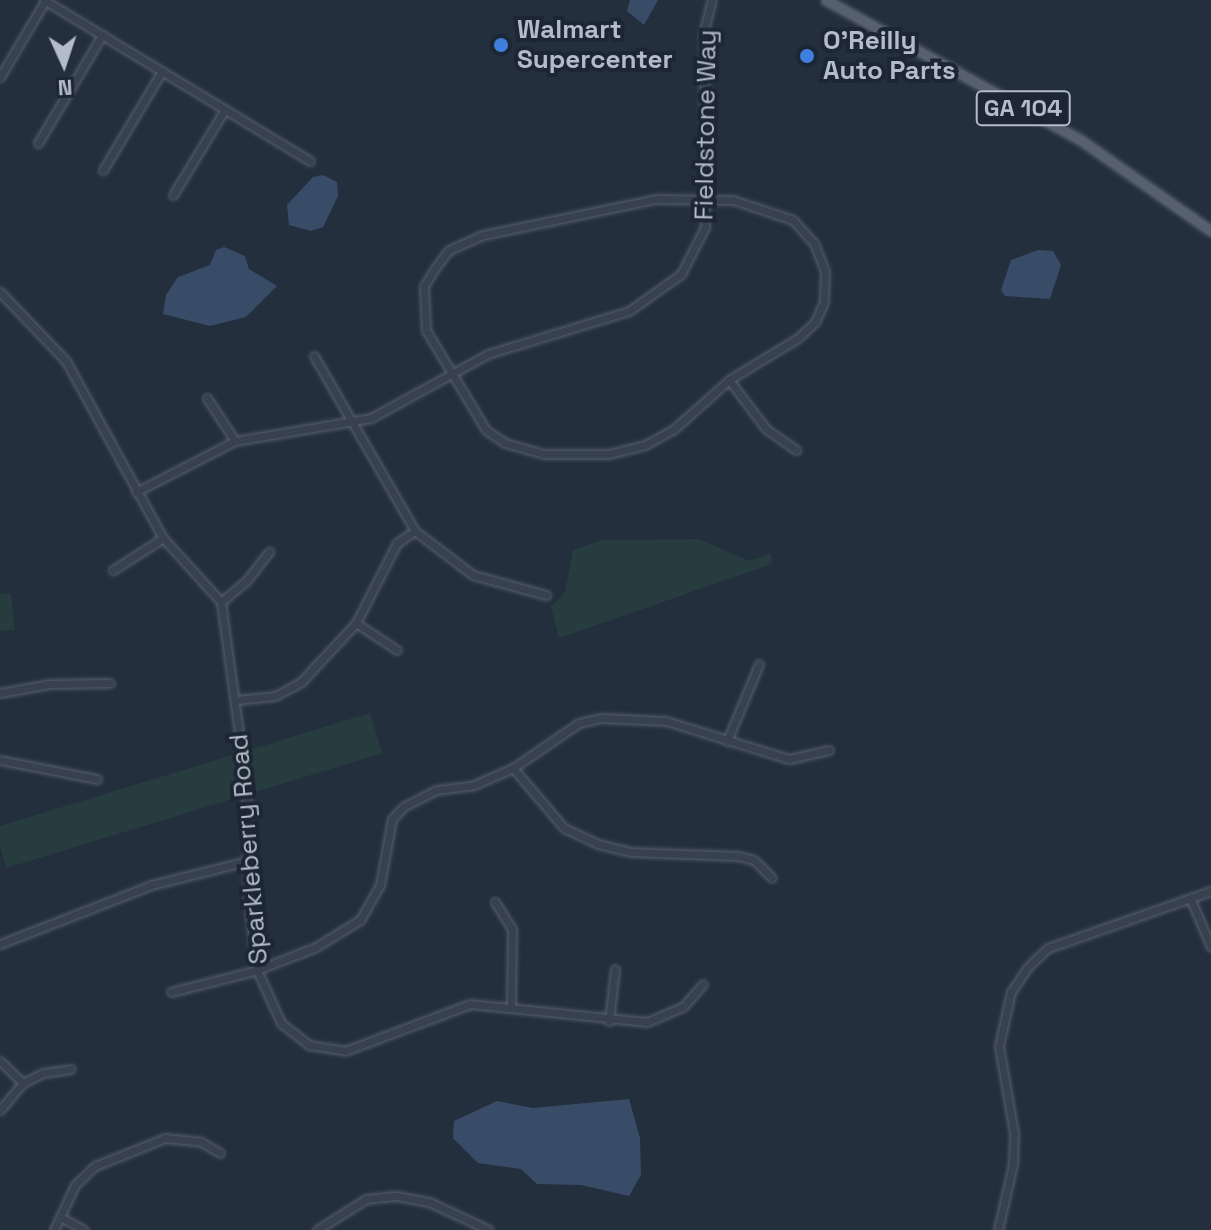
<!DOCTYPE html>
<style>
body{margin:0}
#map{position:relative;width:1211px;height:1230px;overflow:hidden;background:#242f3e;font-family:"Space Grotesk",sans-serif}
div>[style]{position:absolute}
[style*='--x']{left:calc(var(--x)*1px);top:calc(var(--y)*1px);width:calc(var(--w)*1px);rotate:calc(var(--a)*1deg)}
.green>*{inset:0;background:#263c3f;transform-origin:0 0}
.water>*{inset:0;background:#394c67}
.roads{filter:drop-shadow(0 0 2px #565f6c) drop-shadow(0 0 2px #565f6c)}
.minor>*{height:7px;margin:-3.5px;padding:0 3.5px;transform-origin:3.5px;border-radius:3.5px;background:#38414e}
.major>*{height:9px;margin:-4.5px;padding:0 4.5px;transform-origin:4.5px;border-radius:4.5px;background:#56606e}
.dots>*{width:22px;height:22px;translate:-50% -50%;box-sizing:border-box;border:4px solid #1d2633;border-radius:50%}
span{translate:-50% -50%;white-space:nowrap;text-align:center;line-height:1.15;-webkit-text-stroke:8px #1d2633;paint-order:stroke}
.shield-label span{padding:2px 6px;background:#1d2633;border:2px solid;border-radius:6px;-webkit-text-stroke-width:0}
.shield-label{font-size:24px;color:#b4bcc9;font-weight:700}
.poi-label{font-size:26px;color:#b4bcc9;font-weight:700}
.left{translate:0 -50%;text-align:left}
.street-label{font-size:26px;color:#b4bcc9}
.north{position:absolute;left:24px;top:24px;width:80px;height:80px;-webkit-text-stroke:6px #1d2633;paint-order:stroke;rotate:177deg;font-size:22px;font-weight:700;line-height:32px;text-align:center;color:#b4bcc9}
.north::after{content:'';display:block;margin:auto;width:28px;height:36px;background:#b4bcc9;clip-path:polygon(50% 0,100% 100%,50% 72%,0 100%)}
</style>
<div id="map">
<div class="green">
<i style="clip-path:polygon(698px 539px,750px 561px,771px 553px,772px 564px,559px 638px,551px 607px,565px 592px,573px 550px,603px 540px)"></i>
<i style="clip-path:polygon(11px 593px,15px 630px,0 631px,0 594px)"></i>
<i style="left:370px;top:713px;width:42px;height:393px;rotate:73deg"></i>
</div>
<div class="water">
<i style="clip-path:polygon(630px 0,658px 0,644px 25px,627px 11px)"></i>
<i style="clip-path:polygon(323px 175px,337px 182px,338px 196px,323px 227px,311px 231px,289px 225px,287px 205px,313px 177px)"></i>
<i style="clip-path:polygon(224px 247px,245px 256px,249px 269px,277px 286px,246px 317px,210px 326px,163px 314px,166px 295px,178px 277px,210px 265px,216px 250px)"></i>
<i style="clip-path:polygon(1038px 250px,1053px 251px,1061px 265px,1050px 299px,1005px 296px,1001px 290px,1011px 260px)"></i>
<i style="clip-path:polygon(629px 1099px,640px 1138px,641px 1175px,629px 1196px,581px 1185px,537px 1184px,521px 1169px,478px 1163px,453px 1138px,454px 1121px,497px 1101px,533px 1108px)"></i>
</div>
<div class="roads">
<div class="minor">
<i style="--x:44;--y:0;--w:311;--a:31.2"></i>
<i style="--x:0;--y:77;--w:88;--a:-59.4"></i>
<i style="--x:38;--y:143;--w:126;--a:-59.3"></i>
<i style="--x:103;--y:170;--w:115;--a:-59.2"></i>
<i style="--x:173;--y:195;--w:100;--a:-58.8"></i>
<i style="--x:656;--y:199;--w:77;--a:0.7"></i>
<i style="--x:733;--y:200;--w:63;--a:18.4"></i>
<i style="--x:793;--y:220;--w:31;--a:48"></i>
<i style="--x:814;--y:243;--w:30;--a:69"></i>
<i style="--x:825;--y:271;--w:31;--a:92"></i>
<i style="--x:824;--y:302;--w:22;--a:114"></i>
<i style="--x:815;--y:322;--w:23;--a:137"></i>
<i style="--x:798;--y:338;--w:81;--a:148.7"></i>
<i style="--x:729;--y:380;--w:74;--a:138.3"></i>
<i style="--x:674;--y:429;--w:33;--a:151"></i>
<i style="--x:645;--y:445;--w:37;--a:166"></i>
<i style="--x:609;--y:454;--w:65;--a:180"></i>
<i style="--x:544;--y:454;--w:41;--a:-164.2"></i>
<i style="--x:505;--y:443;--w:23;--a:-146"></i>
<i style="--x:486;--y:430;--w:117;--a:-121"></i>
<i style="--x:426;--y:330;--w:44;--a:-92.6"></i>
<i style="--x:424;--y:286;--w:22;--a:-58"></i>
<i style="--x:436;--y:267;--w:21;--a:-53"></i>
<i style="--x:449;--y:250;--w:37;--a:-24"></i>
<i style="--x:483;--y:235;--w:177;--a:-11.8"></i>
<i style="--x:0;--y:292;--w:95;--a:46.3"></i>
<i style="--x:66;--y:361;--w:202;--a:61.3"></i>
<i style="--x:163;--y:538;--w:86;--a:47.8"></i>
<i style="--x:221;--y:602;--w:184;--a:82.2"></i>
<i style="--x:246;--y:784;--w:121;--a:88.6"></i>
<i style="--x:249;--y:905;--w:65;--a:83"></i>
<i style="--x:257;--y:970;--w:58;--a:65.6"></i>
<i style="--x:281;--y:1023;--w:36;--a:38"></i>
<i style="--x:309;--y:1045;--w:36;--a:9"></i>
<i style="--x:345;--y:1051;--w:134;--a:-20.6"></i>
<i style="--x:470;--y:1004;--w:178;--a:5.8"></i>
<i style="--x:647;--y:1022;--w:39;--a:-23"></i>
<i style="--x:683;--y:1007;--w:30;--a:-49"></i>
<i style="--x:314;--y:356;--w:202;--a:60"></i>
<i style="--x:415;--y:531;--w:73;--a:37.2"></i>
<i style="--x:473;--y:575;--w:76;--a:15.3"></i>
<i style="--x:729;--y:380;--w:61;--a:52.9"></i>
<i style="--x:766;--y:429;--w:37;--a:35"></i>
<i style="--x:207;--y:398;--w:51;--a:56.9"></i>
<i style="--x:136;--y:492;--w:111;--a:-27.3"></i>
<i style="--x:235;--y:441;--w:138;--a:-9.6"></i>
<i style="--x:371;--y:418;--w:133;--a:-28.7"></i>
<i style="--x:488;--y:354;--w:147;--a:-17"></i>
<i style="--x:629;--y:311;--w:64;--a:-35.4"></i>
<i style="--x:681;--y:274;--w:53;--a:-62.9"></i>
<i style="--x:705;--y:227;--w:196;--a:-90.3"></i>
<i style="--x:704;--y:31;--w:32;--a:-76"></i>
<i style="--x:113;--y:570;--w:59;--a:-32.6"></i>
<i style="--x:221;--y:602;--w:34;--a:-40"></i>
<i style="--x:247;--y:580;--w:36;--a:-52"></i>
<i style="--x:356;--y:623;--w:49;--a:33.4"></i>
<i style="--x:0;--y:693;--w:50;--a:-10.4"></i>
<i style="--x:49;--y:684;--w:61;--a:-0.9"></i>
<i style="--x:236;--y:700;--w:39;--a:-6"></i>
<i style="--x:275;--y:696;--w:30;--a:-28"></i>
<i style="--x:301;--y:682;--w:81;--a:-47"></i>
<i style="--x:356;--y:623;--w:90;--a:-62.9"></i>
<i style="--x:397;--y:543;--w:22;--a:-34"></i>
<i style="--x:727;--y:741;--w:83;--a:-67.4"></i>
<i style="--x:0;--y:760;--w:99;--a:11.1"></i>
<i style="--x:513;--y:768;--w:79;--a:49.6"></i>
<i style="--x:564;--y:828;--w:38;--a:25"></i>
<i style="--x:598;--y:844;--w:34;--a:14"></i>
<i style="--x:631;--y:852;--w:107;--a:2.1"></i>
<i style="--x:738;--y:856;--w:16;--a:14"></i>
<i style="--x:754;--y:860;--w:25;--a:45"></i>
<i style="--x:1191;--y:900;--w:51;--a:66.9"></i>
<i style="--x:495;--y:902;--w:32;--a:58"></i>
<i style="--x:512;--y:929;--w:76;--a:90.8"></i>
<i style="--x:0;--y:944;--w:162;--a:-21.3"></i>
<i style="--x:151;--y:885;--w:100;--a:-13.9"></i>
<i style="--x:171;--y:992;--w:89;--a:-14.3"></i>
<i style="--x:257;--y:970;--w:63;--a:-21.3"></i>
<i style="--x:316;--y:947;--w:52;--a:-31.5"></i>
<i style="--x:360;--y:920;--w:40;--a:-60.3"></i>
<i style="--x:380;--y:885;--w:67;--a:-79.7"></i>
<i style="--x:392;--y:819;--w:16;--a:-47"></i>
<i style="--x:403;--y:807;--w:37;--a:-27"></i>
<i style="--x:436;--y:790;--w:38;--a:-7"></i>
<i style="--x:474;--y:785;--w:43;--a:-23.6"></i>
<i style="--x:513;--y:768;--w:80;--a:-34.3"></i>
<i style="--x:579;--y:723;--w:23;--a:-13"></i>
<i style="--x:601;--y:718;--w:65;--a:2.6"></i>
<i style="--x:666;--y:721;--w:129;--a:17.2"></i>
<i style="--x:789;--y:759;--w:41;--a:-12.7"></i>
<i style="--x:609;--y:1021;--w:52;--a:-83.4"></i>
<i style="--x:0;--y:1061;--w:32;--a:44"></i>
<i style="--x:0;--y:1110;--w:35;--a:-50"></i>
<i style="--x:23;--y:1083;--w:22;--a:-27"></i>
<i style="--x:43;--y:1073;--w:28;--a:-8"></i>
<i style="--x:62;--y:1218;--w:25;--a:29"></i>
<i style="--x:54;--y:1230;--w:50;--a:-65"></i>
<i style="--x:75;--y:1185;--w:28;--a:-44"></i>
<i style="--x:95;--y:1166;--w:75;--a:-21.8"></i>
<i style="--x:165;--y:1138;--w:36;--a:6"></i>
<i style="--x:201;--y:1142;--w:22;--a:30"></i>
<i style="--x:317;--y:1230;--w:58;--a:-32.3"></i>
<i style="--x:366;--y:1199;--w:31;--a:-6"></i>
<i style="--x:397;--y:1196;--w:33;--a:11"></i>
<i style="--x:429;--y:1202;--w:66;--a:25"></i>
<i style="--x:998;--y:1230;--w:68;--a:-77.2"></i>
<i style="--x:1013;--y:1164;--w:31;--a:-88"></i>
<i style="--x:1014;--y:1133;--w:88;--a:-99.8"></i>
<i style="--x:999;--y:1046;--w:55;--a:-77.5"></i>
<i style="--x:1011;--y:992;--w:29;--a:-56"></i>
<i style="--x:1027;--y:968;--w:29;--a:-44"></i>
<i style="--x:1048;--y:948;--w:173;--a:-19.3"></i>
</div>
<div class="major">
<i style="--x:826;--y:0;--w:292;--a:28.8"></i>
<i style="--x:1082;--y:141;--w:157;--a:34.9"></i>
</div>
</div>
<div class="dots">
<i style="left:501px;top:45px;background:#3f7fe0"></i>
<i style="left:807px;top:56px;background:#3f7fe0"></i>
</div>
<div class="shield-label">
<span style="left:1023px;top:108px">GA 104</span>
</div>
<div class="poi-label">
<span class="left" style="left:517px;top:45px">Walmart<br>Supercenter</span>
<span class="left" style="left:823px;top:56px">O'Reilly<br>Auto Parts</span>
</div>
<div class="street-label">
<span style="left:706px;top:125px;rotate:-89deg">Fieldstone Way</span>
<span style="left:249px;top:849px;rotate:-95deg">Sparkleberry Road</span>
</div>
<div class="north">N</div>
</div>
